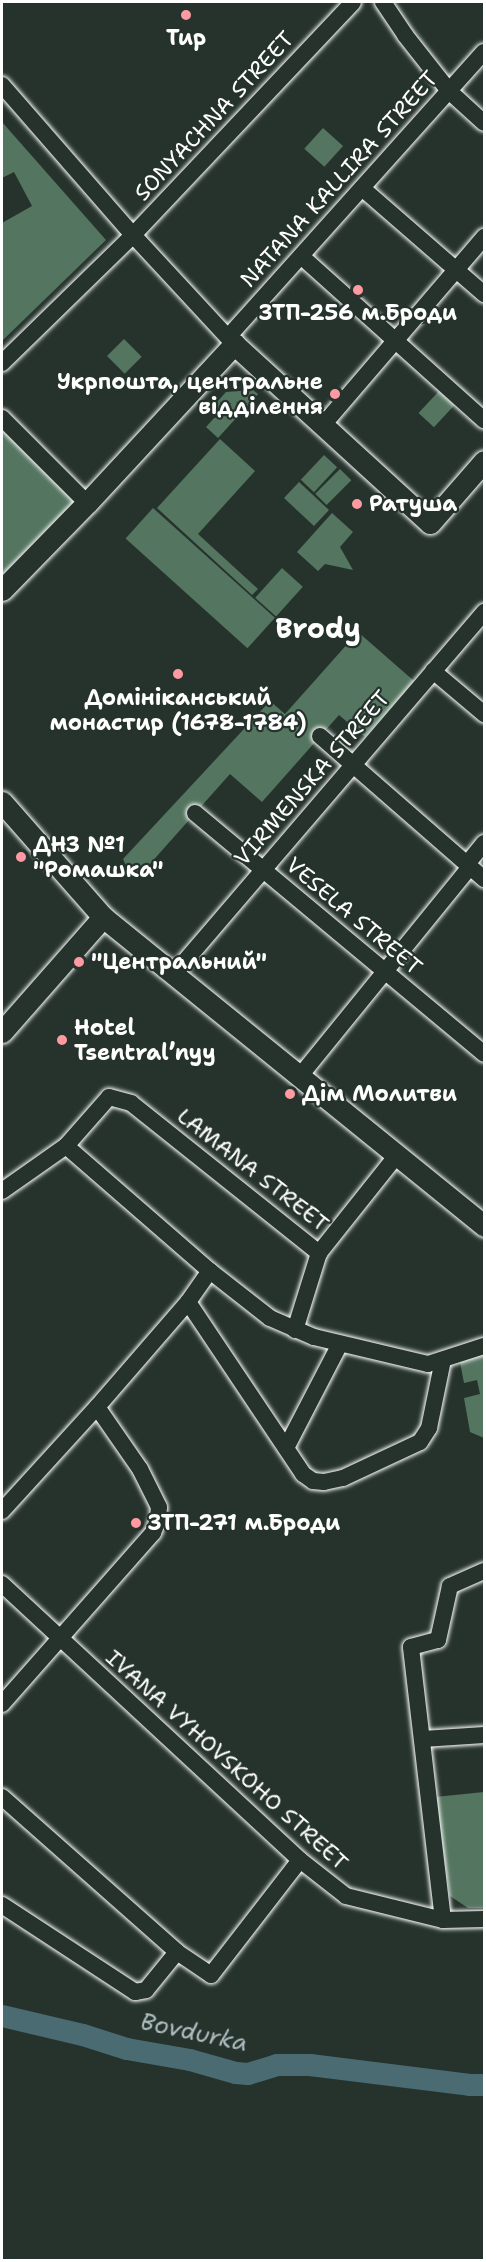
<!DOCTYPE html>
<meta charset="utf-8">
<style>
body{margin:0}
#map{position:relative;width:486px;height:2262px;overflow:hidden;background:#26332d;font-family:"Shantell Sans",sans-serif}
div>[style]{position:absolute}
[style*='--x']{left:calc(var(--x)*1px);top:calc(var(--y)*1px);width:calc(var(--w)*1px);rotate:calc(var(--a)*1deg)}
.green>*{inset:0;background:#54755f;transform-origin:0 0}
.river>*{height:22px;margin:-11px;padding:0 11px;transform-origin:11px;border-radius:11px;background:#4a6b71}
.roads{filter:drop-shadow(0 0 2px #fff) drop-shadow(0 0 2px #fff)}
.minor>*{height:16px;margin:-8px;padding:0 8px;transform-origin:8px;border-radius:8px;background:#26332d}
.major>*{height:21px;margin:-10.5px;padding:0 10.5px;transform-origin:10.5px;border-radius:10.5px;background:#26332d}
.dots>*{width:16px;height:16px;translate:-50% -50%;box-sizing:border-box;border:3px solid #26332d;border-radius:50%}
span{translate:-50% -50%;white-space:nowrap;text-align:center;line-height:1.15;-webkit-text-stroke:4.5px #26332d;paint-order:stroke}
.poi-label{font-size:22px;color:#fff;font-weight:700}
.right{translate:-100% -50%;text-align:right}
.left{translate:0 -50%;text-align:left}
.street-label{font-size:22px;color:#fff}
.water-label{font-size:24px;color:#aebcbf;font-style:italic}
.district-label{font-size:28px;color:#fff;font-weight:700}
.frame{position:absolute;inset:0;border:3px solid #fff;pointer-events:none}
</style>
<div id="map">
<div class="green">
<i style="clip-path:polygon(2px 122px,106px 240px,2px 341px,2px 223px,32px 206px,14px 172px,2px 178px)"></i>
<i style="left:323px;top:128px;width:27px;height:28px;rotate:42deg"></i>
<i style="left:124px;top:339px;width:25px;height:24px;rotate:45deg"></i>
<i style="clip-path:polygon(253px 390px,258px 394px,218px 438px,206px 427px,215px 417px,209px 411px,226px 392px)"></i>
<i style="left:439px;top:391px;width:21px;height:30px;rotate:43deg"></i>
<i style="clip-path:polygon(2px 427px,75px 501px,2px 575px)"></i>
<i style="clip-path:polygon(220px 439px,255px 471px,198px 534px,258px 589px,252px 595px,157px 508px)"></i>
<i style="left:324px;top:455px;width:18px;height:34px;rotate:43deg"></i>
<i style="left:340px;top:469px;width:16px;height:35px;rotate:45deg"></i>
<i style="left:299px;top:482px;width:41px;height:22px;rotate:43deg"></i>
<i style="left:153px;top:508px;width:164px;height:41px;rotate:42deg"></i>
<i style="clip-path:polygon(332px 513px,353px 532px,340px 547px,353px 570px,325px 564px,318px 571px,297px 552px)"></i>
<i style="left:282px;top:568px;width:28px;height:40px;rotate:42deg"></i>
<i style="clip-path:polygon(358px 632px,414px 681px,365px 737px,339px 715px,262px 802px,230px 774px,141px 874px,128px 870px,123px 859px,270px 701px,285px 714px)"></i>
<i style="clip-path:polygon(484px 1350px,484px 1438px,470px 1432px,464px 1398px,480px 1394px,477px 1380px,464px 1383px,459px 1357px)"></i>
<i style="clip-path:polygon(484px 1792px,484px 1908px,468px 1908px,450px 1896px,435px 1797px)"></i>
<i style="clip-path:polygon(2px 2009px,39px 2016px,128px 2044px,189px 2055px,236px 2068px,246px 2069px,276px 2060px,323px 2061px,459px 2080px,484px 2081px,484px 2089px,309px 2068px,279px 2069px,249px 2078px,236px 2077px,174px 2060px,126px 2053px,36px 2027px,2px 2022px)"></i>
</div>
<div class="river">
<i style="--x:2;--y:2016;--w:83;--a:13.2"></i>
<i style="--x:83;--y:2035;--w:46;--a:17.7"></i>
<i style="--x:127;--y:2049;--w:64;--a:9.9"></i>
<i style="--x:190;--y:2060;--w:48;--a:15.8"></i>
<i style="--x:236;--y:2073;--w:12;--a:5"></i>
<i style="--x:248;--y:2074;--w:30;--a:-17"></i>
<i style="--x:277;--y:2065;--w:33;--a:0"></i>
<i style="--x:310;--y:2065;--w:161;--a:7.1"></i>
<i style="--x:470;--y:2085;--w:14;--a:0"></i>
</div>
<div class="roads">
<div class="minor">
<i style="--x:383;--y:2;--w:40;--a:56"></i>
<i style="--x:405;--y:35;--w:71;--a:51.8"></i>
<i style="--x:449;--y:91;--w:47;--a:42.4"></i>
<i style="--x:2;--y:85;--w:199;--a:48.9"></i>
<i style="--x:133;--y:235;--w:149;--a:47.2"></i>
<i style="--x:362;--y:188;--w:162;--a:41"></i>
<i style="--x:301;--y:256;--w:246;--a:41.9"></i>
<i style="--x:228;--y:337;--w:383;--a:-48.1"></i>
<i style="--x:2;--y:363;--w:183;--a:-44.3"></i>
<i style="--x:133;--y:235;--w:320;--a:-46.6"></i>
<i style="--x:2;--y:418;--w:120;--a:45"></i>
<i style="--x:323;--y:425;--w:248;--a:-49.4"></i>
<i style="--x:433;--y:671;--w:67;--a:40.1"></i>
<i style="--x:320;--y:736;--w:218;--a:41.1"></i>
<i style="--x:195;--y:813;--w:376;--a:39.8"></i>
<i style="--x:467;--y:864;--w:27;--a:-51"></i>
<i style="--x:174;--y:974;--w:477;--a:-49.4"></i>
<i style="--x:300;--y:1076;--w:269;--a:-50.9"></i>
<i style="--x:66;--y:1146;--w:65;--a:-48.7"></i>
<i style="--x:109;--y:1097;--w:23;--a:15"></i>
<i style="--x:131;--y:1103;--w:241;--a:38.6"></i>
<i style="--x:319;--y:1253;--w:125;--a:-51.5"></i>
<i style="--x:2;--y:1191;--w:78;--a:-35.1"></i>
<i style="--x:66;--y:1146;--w:191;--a:41"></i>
<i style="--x:210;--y:1271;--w:76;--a:38.1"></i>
<i style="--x:270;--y:1318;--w:48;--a:23.4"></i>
<i style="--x:314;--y:1337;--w:117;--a:13.3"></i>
<i style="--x:428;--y:1364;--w:59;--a:-17.8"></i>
<i style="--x:188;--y:1302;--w:207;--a:56.2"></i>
<i style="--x:303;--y:1474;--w:12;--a:35"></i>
<i style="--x:313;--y:1481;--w:11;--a:5"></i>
<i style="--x:324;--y:1482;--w:19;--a:-12"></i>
<i style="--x:343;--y:1478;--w:85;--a:-25.1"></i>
<i style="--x:420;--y:1442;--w:17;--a:-57"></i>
<i style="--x:429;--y:1428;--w:69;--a:-78.4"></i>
<i style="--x:295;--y:1330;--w:81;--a:-72.7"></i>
<i style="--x:286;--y:1448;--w:117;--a:-62.6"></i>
<i style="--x:2;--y:1511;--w:141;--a:-47.6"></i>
<i style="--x:97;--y:1407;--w:139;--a:-49.1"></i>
<i style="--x:188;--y:1302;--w:38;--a:-55"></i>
<i style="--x:2;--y:1584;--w:406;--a:42.8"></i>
<i style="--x:300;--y:1860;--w:58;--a:38"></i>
<i style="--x:346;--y:1896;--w:100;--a:13.9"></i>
<i style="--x:443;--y:1920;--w:41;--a:-1.4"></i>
<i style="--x:2;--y:1704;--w:228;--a:-48.6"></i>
<i style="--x:153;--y:1533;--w:14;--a:-69"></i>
<i style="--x:158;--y:1520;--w:13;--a:-86"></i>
<i style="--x:159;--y:1507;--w:42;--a:-116.6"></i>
<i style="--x:140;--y:1469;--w:75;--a:-124.7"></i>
<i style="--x:423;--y:1739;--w:61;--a:-3.8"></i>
<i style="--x:2;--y:1797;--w:234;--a:41.5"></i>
<i style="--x:177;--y:1952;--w:41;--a:34.1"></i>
<i style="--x:211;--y:1975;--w:145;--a:-52.3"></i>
<i style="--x:2;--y:1905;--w:159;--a:33.2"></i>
<i style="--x:135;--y:1992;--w:11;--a:-10"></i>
<i style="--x:146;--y:1990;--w:49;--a:-50.8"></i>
<i style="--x:443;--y:1920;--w:275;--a:-96.7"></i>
<i style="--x:411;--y:1647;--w:28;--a:-15"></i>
<i style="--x:438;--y:1640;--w:55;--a:-77.5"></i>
<i style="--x:450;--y:1586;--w:37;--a:-24"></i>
</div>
<div class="major">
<i style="--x:2;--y:590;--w:122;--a:-45.7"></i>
<i style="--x:87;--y:503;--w:217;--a:-47.2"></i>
<i style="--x:234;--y:344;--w:265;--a:42.4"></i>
<i style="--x:430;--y:523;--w:82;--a:-48.9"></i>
<i style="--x:2;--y:802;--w:153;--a:48.7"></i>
<i style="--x:103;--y:917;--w:491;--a:39"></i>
<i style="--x:2;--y:1032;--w:153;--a:-48.7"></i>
</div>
</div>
<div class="dots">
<i style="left:186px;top:15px;background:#ff9aa2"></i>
<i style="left:358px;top:290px;background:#ff9aa2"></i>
<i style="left:335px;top:394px;background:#ff9aa2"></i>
<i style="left:357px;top:504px;background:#ff9aa2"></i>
<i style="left:178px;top:674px;background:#ff9aa2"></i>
<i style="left:21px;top:857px;background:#ff9aa2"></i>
<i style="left:79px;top:962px;background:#ff9aa2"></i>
<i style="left:62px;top:1040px;background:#ff9aa2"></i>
<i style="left:290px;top:1094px;background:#ff9aa2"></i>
<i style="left:136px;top:1523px;background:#ff9aa2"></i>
</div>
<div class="poi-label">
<span style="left:186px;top:38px">Тир</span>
<span style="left:358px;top:313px">ЗТП-256 м.Броди</span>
<span class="right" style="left:323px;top:394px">Укрпошта, центральне<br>відділення</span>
<span class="left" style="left:369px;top:504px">Ратуша</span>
<span style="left:178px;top:710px">Домініканський<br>монастир (1678-1784)</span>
<span class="left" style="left:33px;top:857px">ДНЗ №1<br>"Ромашка"</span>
<span class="left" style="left:91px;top:962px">"Центральний"</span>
<span class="left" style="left:74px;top:1040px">Hotel<br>Tsentralʹnyy</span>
<span class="left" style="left:302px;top:1094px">Дім Молитви</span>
<span class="left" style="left:148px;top:1523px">ЗТП-271 м.Броди</span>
</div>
<div class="street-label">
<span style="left:214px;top:116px;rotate:-47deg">SONYACHNA STREET</span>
<span style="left:339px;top:179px;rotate:-48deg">NATANA KALLIRA STREET</span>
<span style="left:312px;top:778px;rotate:-49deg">VIRMENSKA STREET</span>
<span style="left:354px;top:916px;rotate:40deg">VESELA STREET</span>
<span style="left:253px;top:1170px;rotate:38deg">LAMANA STREET</span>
<span style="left:227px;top:1760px;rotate:42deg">IVANA VYHOVSKOHO STREET</span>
</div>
<div class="water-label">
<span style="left:194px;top:2033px;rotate:12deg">Bovdurka</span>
</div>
<div class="district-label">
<span style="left:318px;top:628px">Brody</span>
</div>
<div class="frame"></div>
</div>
